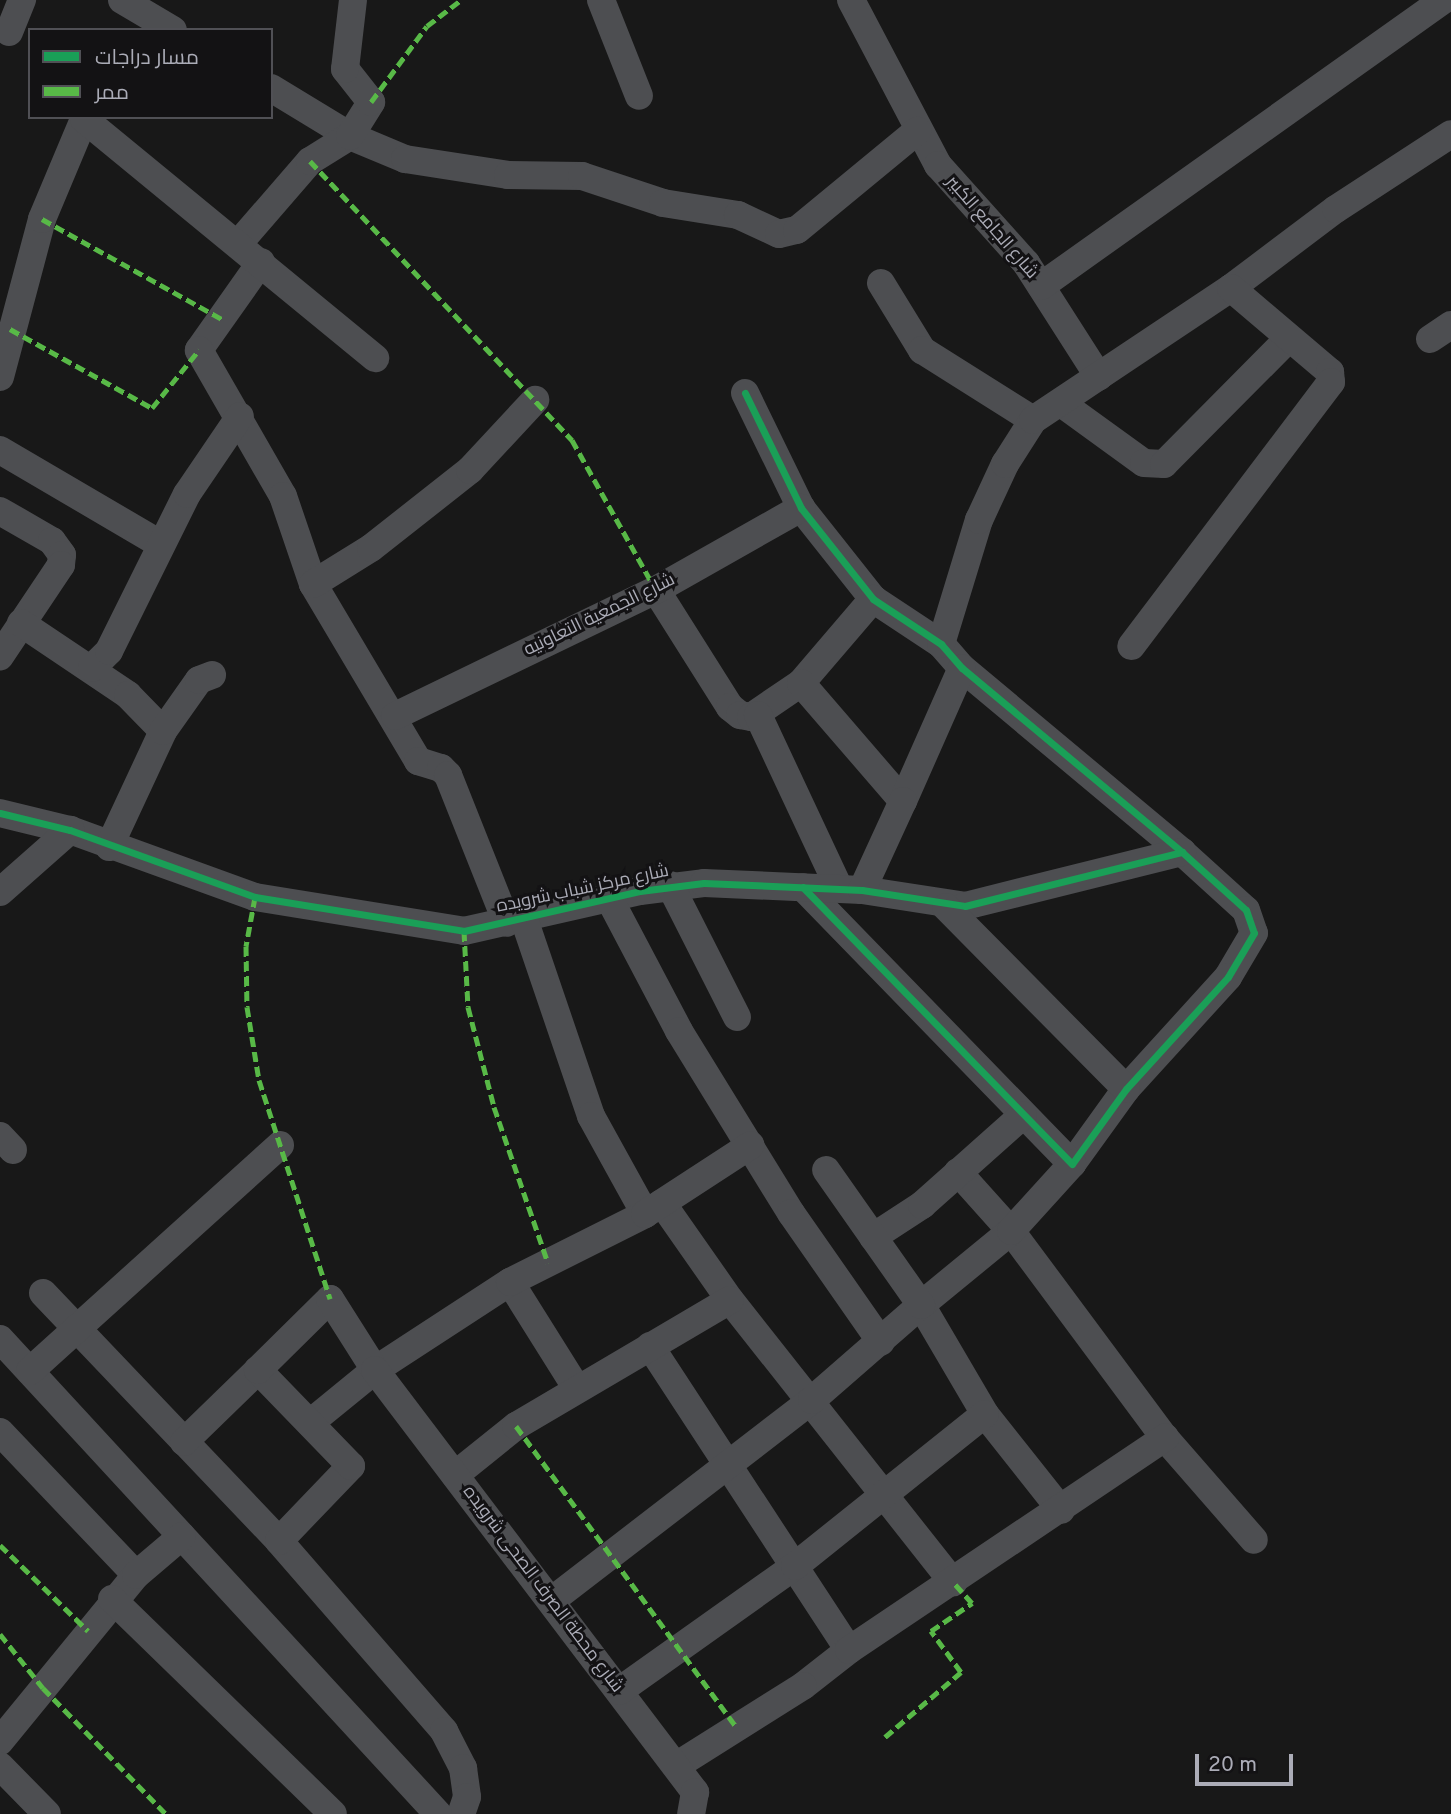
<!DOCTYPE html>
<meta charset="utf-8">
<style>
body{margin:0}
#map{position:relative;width:1451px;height:1814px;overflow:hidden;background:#181818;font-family:Overpass,Cairo,sans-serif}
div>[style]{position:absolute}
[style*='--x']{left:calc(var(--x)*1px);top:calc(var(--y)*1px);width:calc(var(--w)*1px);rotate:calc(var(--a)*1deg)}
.minor>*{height:28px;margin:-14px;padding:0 14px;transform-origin:14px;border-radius:14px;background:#4d4e51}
.quiet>*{height:5px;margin-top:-2.5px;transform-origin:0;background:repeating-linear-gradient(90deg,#58b947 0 10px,transparent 0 15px)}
.cycleway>*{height:7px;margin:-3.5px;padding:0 3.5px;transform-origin:3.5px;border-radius:3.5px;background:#1a9f57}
span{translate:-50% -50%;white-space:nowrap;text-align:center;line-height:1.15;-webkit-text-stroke:6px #131214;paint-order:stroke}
.street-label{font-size:18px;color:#abacb7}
.legend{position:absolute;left:28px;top:28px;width:245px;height:91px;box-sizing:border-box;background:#131214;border:2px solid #505055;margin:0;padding:9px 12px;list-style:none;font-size:21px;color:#abacb7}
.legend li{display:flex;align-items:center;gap:14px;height:35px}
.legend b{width:35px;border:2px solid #505055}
.scale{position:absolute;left:1195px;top:1754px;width:98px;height:32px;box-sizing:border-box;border:4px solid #abacb7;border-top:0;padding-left:9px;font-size:21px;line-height:24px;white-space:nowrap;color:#abacb7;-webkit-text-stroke:5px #131214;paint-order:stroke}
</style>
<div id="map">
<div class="minor">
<i style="--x:122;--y:0;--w:59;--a:30.5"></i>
<i style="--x:601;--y:0;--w:103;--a:68.4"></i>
<i style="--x:851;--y:0;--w:187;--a:62.2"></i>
<i style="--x:938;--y:165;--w:132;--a:48.1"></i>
<i style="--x:1026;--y:263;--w:135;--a:57.4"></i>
<i style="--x:9;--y:32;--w:35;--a:-68"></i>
<i style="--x:271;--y:88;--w:92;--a:31.3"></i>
<i style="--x:350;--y:136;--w:60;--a:22.7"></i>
<i style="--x:405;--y:159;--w:104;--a:8.8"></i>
<i style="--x:508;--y:175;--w:74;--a:0.8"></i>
<i style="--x:582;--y:176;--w:85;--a:18.4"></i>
<i style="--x:663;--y:203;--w:76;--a:9.1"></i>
<i style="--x:738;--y:215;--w:45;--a:24.9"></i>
<i style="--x:779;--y:234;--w:18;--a:-13"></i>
<i style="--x:797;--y:230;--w:156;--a:-39.5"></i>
<i style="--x:238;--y:244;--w:110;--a:-49.1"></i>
<i style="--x:310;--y:161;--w:47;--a:-32"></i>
<i style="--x:350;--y:136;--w:40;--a:-58"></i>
<i style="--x:371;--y:102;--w:42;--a:-128.2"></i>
<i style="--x:345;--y:69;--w:69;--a:-83.4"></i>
<i style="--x:261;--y:262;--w:108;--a:125.2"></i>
<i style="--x:199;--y:350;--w:168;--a:60.1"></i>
<i style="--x:283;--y:496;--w:93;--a:71.2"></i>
<i style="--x:313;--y:584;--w:206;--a:59.3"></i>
<i style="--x:418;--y:761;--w:24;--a:17"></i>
<i style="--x:441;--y:768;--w:10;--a:45"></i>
<i style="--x:448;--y:775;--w:159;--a:68.3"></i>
<i style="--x:881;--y:283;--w:79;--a:58.5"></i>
<i style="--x:922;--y:350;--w:131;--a:32.2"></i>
<i style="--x:1041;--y:286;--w:493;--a:-35.4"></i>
<i style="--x:1231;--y:288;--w:131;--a:-37"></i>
<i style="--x:1336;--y:209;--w:137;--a:-33.1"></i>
<i style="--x:1430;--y:339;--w:25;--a:-34"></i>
<i style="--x:0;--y:377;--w:163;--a:-75.1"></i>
<i style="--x:42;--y:219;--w:108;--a:-67.2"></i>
<i style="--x:84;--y:119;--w:377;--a:39.4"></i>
<i style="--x:745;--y:393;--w:128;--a:64"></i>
<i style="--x:801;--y:508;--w:116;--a:51.6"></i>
<i style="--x:873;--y:599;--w:82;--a:33.5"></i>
<i style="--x:941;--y:644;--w:32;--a:49"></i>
<i style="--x:962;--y:668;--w:287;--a:39.9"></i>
<i style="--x:1182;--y:852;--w:86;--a:42.2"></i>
<i style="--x:1246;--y:910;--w:24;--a:71"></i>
<i style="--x:1254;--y:933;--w:51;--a:120.6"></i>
<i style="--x:1228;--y:977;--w:151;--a:132.3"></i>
<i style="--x:1126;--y:1089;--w:92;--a:125.8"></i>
<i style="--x:1072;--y:1164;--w:386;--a:-134.2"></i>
<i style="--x:1061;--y:403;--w:102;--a:35.9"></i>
<i style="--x:1144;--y:463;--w:20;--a:3"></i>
<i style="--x:1164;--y:464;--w:177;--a:-45.2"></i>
<i style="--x:0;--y:450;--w:186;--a:30.4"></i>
<i style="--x:0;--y:511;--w:60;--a:30"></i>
<i style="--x:52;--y:541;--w:17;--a:54"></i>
<i style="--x:62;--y:555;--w:10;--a:96"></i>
<i style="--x:61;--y:565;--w:110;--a:123.8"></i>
<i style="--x:313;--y:584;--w:68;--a:-31.8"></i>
<i style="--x:371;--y:548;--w:126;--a:-38.2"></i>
<i style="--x:470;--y:470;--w:96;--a:-47.1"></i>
<i style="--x:656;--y:590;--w:138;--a:57.7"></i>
<i style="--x:730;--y:707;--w:13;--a:39"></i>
<i style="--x:740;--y:715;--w:11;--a:10"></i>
<i style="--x:751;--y:717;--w:60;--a:-34.2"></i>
<i style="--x:801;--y:683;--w:111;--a:-49.4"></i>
<i style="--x:21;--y:623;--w:129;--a:33.9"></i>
<i style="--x:128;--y:695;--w:50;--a:45.8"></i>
<i style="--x:941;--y:644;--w:130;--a:-73"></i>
<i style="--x:979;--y:520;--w:62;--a:-65.1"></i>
<i style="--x:1005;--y:464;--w:52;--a:-57.5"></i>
<i style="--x:1033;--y:420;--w:238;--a:-33.7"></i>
<i style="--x:1231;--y:288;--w:130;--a:40.3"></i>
<i style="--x:1330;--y:372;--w:10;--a:84"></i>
<i style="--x:1331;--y:382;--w:331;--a:127.1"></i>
<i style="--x:92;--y:668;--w:24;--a:-45"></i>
<i style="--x:109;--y:651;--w:175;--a:-63.6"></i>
<i style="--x:187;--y:494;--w:94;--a:-55.8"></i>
<i style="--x:801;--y:683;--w:156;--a:49.2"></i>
<i style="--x:903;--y:801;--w:145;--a:-66.1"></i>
<i style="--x:758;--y:715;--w:191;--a:64.9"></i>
<i style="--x:395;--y:716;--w:290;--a:-25.8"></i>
<i style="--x:656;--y:590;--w:167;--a:-29.5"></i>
<i style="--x:0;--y:813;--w:72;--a:13.7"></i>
<i style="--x:70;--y:830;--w:197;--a:19.9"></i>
<i style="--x:255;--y:897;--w:212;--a:9.2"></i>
<i style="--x:464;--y:931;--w:180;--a:-12.8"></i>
<i style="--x:640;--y:891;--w:64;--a:-7.1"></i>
<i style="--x:704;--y:883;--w:158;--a:2.5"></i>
<i style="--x:862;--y:890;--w:104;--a:8.8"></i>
<i style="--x:965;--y:906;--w:224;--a:-14"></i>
<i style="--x:109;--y:847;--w:128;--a:-65"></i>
<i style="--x:163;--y:731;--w:62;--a:-54.8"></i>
<i style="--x:199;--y:680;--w:14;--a:-21"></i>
<i style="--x:670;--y:885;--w:148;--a:63.1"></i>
<i style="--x:862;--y:890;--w:98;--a:-65.3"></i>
<i style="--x:0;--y:892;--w:94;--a:-41.5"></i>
<i style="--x:609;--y:898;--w:150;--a:62.2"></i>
<i style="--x:679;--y:1031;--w:214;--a:58.4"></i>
<i style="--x:791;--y:1213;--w:157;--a:55.1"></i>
<i style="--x:946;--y:907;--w:256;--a:45.3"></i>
<i style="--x:524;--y:919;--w:208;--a:71.2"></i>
<i style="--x:591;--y:1116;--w:112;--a:61.1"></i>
<i style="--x:0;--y:1136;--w:19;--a:47"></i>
<i style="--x:958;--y:1172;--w:79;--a:48.1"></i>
<i style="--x:1011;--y:1231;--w:258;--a:53.4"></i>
<i style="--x:1165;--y:1438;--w:135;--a:48.9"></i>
<i style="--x:662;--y:1203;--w:118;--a:55"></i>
<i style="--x:730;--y:1300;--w:360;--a:51.7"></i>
<i style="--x:873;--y:1237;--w:59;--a:-33.1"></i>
<i style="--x:922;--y:1205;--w:135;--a:-41.7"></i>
<i style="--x:510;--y:1282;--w:126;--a:57.9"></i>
<i style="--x:43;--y:1293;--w:342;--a:46.4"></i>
<i style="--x:279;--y:1541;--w:252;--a:49"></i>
<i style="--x:444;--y:1731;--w:42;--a:62.8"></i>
<i style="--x:463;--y:1768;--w:29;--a:82"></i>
<i style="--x:467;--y:1797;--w:18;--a:109"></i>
<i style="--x:0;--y:1339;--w:646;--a:47.32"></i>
<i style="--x:650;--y:1346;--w:363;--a:56.8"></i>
<i style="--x:849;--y:1650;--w:58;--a:142"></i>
<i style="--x:803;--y:1686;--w:150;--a:147.8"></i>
<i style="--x:30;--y:1371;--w:337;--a:-42.1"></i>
<i style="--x:310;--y:1423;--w:84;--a:-39.2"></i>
<i style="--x:375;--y:1370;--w:161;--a:-33.1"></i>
<i style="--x:510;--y:1282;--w:151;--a:-26.7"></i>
<i style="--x:645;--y:1214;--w:126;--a:-33.1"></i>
<i style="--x:0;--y:1432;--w:197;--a:46.4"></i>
<i style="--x:136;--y:1575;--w:215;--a:129.3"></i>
<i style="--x:184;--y:1442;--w:103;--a:-44.2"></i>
<i style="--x:455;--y:1475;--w:78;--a:-38.8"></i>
<i style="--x:516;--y:1426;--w:248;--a:-30.5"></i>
<i style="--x:1061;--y:1510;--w:122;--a:-128.4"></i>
<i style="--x:985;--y:1414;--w:126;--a:-120.4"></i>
<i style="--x:921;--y:1305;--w:117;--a:-39.4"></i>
<i style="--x:1011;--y:1231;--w:91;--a:-47.7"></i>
<i style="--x:279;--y:1541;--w:104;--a:-46.2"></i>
<i style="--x:351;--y:1466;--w:134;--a:-134.1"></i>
<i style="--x:258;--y:1370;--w:101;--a:-44.6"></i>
<i style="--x:330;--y:1299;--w:84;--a:57.6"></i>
<i style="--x:375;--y:1370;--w:530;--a:52.83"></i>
<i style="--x:695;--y:1792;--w:22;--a:100"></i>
<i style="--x:136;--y:1575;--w:60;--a:-40.3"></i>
<i style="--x:112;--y:1599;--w:308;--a:44.2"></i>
<i style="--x:551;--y:1601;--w:329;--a:-37.6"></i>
<i style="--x:812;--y:1400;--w:145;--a:-41.1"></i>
<i style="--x:921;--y:1305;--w:165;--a:-125.1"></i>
<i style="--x:849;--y:1650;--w:381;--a:-33.9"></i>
<i style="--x:619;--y:1691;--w:216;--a:-35.4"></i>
<i style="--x:795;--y:1566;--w:243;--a:-38.7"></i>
<i style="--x:0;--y:1766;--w:67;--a:45.6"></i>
</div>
<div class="quiet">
<i style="--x:371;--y:102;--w:94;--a:-53.6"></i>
<i style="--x:427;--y:26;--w:43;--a:-37.4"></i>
<i style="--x:310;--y:161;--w:383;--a:46.8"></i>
<i style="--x:572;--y:440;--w:172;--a:60.8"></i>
<i style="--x:42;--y:219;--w:206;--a:29.1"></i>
<i style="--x:10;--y:329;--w:162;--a:29.1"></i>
<i style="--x:152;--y:408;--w:75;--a:-51"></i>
<i style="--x:255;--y:897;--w:50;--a:100.4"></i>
<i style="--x:246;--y:946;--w:61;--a:89.1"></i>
<i style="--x:247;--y:1007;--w:74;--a:80.7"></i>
<i style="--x:259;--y:1080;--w:230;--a:72"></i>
<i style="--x:464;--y:931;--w:76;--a:87"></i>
<i style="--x:468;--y:1007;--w:103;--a:75.4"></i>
<i style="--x:494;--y:1107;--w:165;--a:70.9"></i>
<i style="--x:516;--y:1426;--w:373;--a:53.8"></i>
<i style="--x:0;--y:1545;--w:123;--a:44.3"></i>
<i style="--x:0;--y:1634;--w:69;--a:51.5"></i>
<i style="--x:43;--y:1688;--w:176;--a:45.7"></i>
<i style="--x:885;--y:1737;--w:100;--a:-40.5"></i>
<i style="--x:961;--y:1672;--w:51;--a:-126.2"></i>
<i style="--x:931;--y:1631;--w:50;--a:-34.3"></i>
<i style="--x:972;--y:1603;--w:28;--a:-132"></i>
</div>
<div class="cycleway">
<i style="--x:745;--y:393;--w:128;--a:64"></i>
<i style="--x:801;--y:508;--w:116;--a:51.6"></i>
<i style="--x:873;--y:599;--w:82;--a:33.5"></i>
<i style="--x:941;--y:644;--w:32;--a:49"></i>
<i style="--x:962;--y:668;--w:287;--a:39.9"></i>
<i style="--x:1182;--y:852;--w:86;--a:42.2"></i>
<i style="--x:1246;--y:910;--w:24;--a:71"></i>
<i style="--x:1254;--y:933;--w:51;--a:120.6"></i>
<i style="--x:1228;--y:977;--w:151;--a:132.3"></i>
<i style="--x:1126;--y:1089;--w:92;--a:125.8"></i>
<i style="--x:1072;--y:1164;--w:386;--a:-134.2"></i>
<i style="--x:0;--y:813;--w:72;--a:13.7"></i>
<i style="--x:70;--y:830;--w:197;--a:19.9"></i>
<i style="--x:255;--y:897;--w:212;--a:9.2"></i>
<i style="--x:464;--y:931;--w:180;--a:-12.8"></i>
<i style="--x:640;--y:891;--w:64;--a:-7.1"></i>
<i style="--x:704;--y:883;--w:158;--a:2.5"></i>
<i style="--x:862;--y:890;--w:104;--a:8.8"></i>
<i style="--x:965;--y:906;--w:224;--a:-14"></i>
</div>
<div class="street-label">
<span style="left:991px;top:228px;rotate:49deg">شارع الجامع الكبير</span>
<span style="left:600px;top:616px;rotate:-26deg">شارع الجمعية التعاونيه</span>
<span style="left:583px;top:890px;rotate:-12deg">شارع مركز شباب شرويده</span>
<span style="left:542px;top:1590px;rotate:53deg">شارع محطة الصرف الصحى شرويده</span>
</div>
<ul class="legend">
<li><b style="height:9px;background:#1a9f57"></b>مسار دراجات</li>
<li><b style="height:9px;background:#58b947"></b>ممر</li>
</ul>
<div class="scale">20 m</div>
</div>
